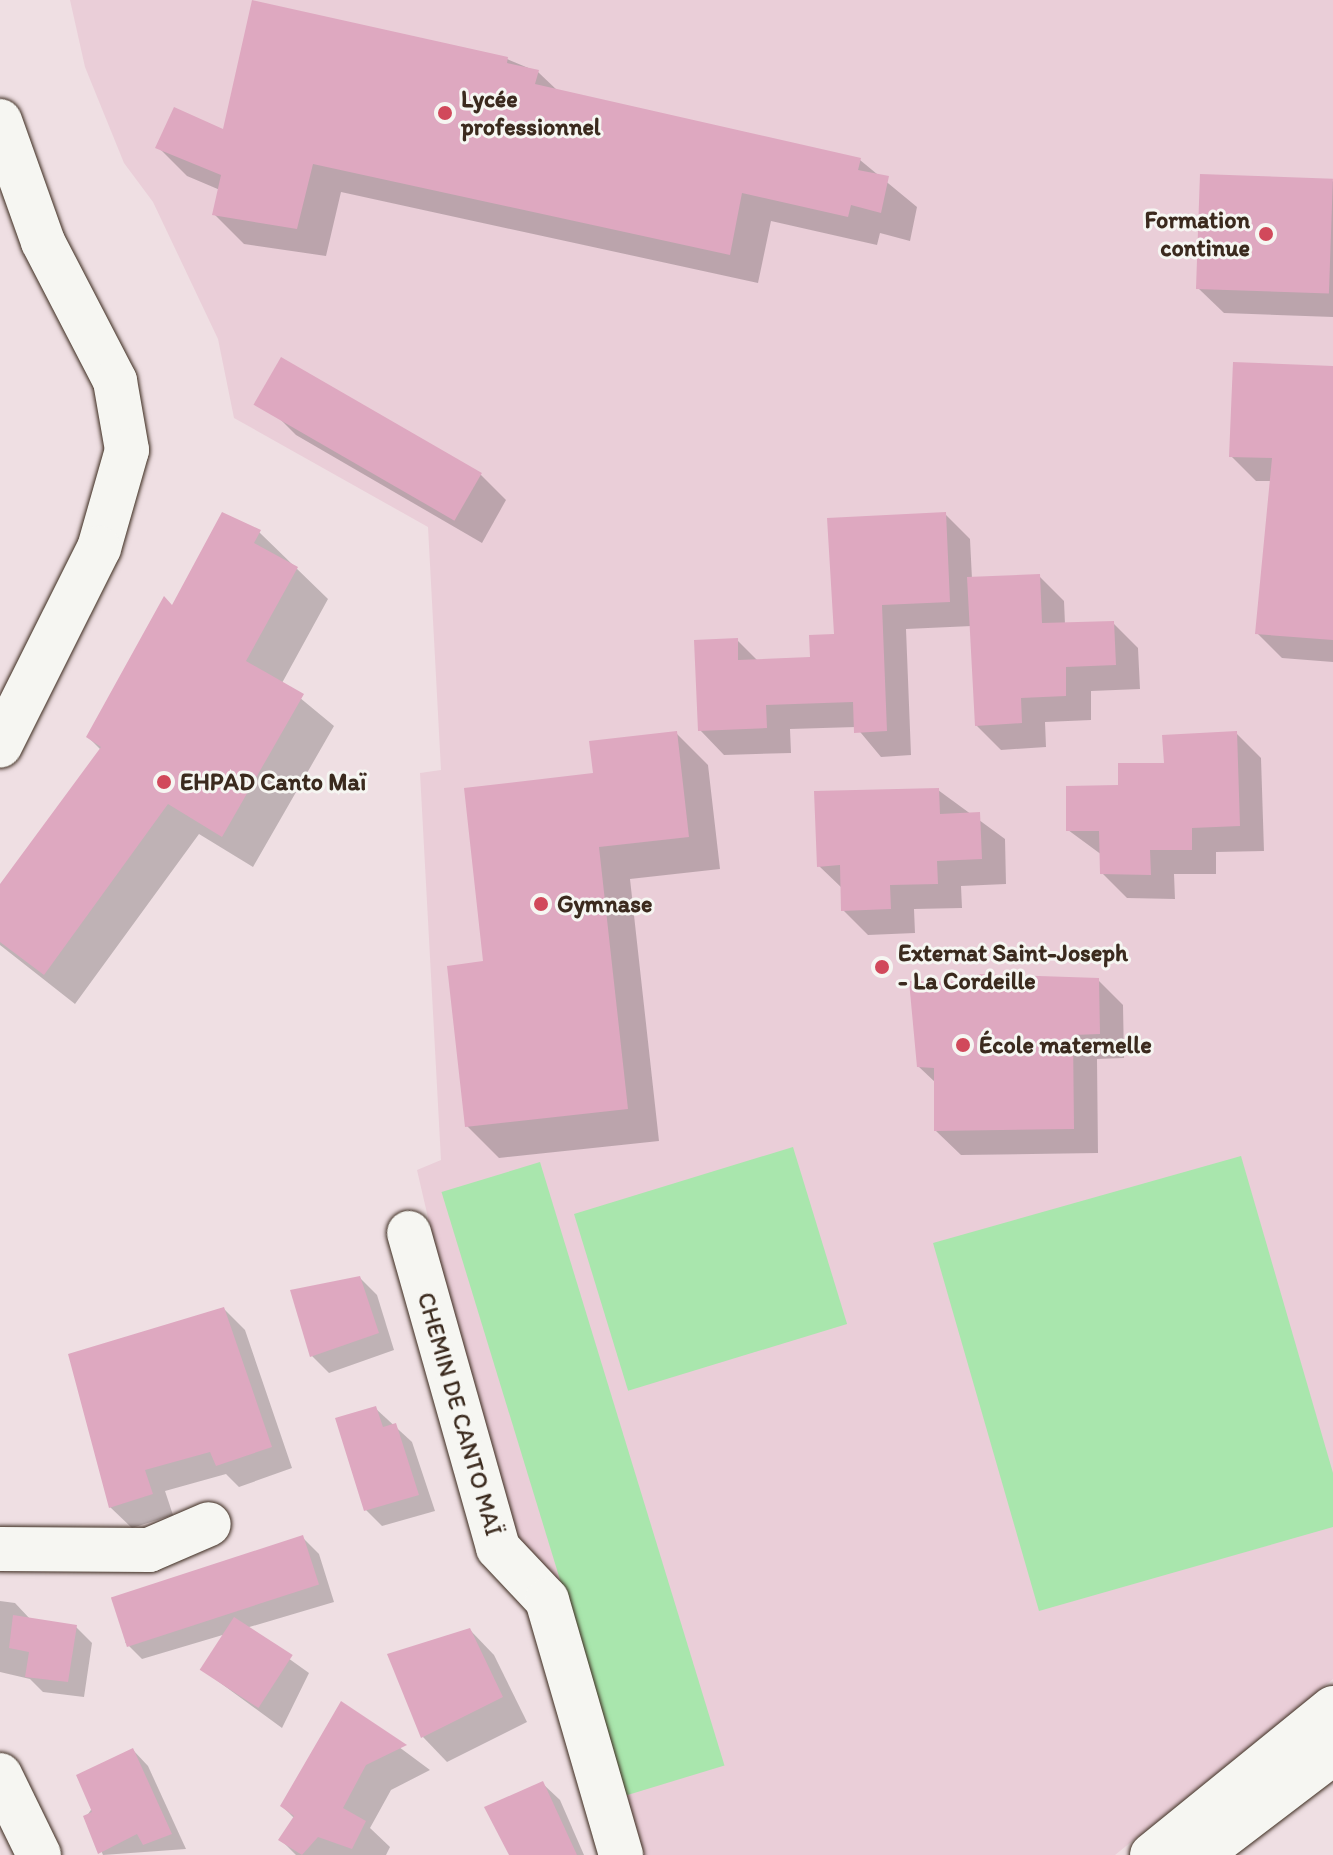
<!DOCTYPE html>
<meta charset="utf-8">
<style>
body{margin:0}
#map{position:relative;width:1333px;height:1855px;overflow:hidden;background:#efdfe3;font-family:Itim,sans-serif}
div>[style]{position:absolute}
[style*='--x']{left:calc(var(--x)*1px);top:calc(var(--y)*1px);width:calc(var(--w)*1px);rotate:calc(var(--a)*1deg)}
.built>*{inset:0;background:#eaced8}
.green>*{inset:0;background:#a9e6ad;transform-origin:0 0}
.shadow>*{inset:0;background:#0003}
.building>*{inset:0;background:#dea8c0;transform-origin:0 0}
.roads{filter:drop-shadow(0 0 2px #3b2a1e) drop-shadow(0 0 2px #3b2a1e)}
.minor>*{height:44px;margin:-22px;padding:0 22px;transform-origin:22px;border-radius:22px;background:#f6f6f2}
.secondary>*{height:44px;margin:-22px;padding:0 22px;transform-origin:22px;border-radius:22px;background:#f6f6f2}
.dots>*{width:22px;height:22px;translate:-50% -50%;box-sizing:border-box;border:4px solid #f6f6f2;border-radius:50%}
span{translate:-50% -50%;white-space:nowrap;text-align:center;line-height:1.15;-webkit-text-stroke:6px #f6f6f2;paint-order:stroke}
.poi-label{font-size:24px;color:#3b2a1e;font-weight:700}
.left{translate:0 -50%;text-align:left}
.right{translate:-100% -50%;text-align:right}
.street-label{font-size:24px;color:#3b2a1e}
</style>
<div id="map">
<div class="built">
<i style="clip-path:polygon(70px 0,1333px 0,1333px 1679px,1115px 1855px,642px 1855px,515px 1538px,459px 1352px,417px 1170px,441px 1160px,420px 773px,441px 770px,428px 527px,234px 418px,218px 339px,153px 202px,124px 163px,85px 67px)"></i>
</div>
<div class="green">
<i style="left:793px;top:1147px;width:185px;height:229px;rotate:73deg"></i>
<i style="clip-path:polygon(1241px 1156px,1333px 1473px,1333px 1527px,1039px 1611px,933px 1243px)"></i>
<i style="left:540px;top:1162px;width:631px;height:103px;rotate:73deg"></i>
</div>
<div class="shadow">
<i style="clip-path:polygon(507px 59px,538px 72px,558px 91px,860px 160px,917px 207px,910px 241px,880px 233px,877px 245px,771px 221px,758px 283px,341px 192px,326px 256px,244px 244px,215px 215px,220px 190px,187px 176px,158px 147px)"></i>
<i style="clip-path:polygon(1333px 181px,1333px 317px,1224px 313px,1199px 289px)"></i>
<i style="clip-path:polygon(283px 360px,481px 475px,506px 500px,482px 543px,296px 435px,271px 410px)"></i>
<i style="clip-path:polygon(1333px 368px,1333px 662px,1282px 658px,1257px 633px,1272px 481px,1256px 481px,1231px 456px)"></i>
<i style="clip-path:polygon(945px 514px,970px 539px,972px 579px,1039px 576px,1064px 601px,1065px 624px,1113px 623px,1138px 648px,1140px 689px,1091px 691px,1091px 720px,1045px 722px,1046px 747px,1001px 750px,976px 725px,972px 626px,906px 629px,911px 755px,881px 757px,856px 727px,790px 729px,791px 753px,724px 755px,700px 730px,737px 640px,758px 661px,812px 659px)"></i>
<i style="clip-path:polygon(259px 532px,328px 599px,282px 683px,334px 726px,253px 867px,199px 834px,75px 1004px,0 945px,0 888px,101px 750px,88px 737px,173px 607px)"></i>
<i style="clip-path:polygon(676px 733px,708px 765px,720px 869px,630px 879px,659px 1141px,499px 1158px,467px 1126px,485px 963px)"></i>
<i style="clip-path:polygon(1236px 733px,1261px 758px,1264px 851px,1216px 852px,1216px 874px,1174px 874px,1175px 899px,1127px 898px,1102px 873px,1102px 855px,1068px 830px,1120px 787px)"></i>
<i style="clip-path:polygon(938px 790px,1005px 839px,1006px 884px,961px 886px,962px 908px,914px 909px,915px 933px,868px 935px,843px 910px,843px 889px,819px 866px)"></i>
<i style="clip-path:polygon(1098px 980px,1123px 1005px,1124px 1058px,1097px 1059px,1098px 1153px,961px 1155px,936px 1131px,936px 1083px,918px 1066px)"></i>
<i style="clip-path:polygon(360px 1278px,377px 1295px,394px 1350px,329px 1373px,312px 1356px)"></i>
<i style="clip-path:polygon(224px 1309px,245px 1330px,292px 1468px,239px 1487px,226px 1474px,165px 1491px,173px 1515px,132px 1528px,110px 1507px)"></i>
<i style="clip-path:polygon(375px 1408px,412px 1442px,435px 1511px,382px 1526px,366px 1510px)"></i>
<i style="clip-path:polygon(302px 1537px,319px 1554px,334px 1602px,246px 1628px,309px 1673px,282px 1728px,204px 1671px,226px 1634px,142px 1659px,125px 1642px)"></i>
<i style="clip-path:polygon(0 1601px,15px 1603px,31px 1620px,76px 1627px,92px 1643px,84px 1697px,43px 1692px,30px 1679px,0 1672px)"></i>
<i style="clip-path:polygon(470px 1630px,494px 1655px,527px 1722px,447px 1762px,423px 1737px)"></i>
<i style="clip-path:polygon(341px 1704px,430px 1770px,391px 1790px,370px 1828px,390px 1847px,386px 1855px,296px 1855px,281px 1840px,295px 1819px,282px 1806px)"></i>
<i style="clip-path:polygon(133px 1750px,148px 1766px,186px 1849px,103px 1855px,86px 1817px)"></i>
<i style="clip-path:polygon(543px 1784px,560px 1800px,584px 1855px,511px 1855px)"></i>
</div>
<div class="building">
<i style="clip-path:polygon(252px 0,508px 57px,507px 63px,539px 70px,535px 84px,861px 158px,858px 170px,889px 176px,881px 213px,851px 205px,848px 217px,742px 193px,730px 255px,313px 164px,297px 229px,212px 215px,221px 175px,155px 148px,174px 107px,223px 129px)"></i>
<i style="left:1200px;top:174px;width:133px;height:115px;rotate:2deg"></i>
<i style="left:281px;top:357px;width:232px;height:55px;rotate:30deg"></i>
<i style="clip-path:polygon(1233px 362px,1333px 366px,1333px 640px,1255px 634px,1272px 458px,1229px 457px)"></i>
<i style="clip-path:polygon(222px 512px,261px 530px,254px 543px,298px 567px,246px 661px,304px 694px,222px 837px,168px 804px,44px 975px,0 942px,0 884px,101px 747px,86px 737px,164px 596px,172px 605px)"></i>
<i style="clip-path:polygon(946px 512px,950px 602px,882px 605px,887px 731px,854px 733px,853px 702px,766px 705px,767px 728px,698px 731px,694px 640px,738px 638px,738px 660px,810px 657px,809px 635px,834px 634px,827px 518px)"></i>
<i style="clip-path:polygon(1040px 574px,1042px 623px,1114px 621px,1116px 665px,1066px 667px,1066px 696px,1021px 698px,1022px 723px,975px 726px,967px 577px)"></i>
<i style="clip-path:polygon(677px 731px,689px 837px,599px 847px,628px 1109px,465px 1127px,447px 966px,483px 961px,464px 788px,593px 773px,589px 741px)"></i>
<i style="clip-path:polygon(1237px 731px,1240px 826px,1192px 828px,1192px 850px,1150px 850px,1151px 875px,1100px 874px,1099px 831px,1066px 831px,1066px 786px,1118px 785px,1118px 763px,1164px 763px,1162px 735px)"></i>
<i style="clip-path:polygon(939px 788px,940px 814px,980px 812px,982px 859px,937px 861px,938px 884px,890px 885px,891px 909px,841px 911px,840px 865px,817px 867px,814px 791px)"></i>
<i style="clip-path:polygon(977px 974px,1099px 978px,1100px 1034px,1073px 1035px,1074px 1129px,934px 1131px,934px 1068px,917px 1067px,909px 981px,976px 982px)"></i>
<i style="clip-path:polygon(360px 1276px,379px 1333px,310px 1357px,290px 1290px)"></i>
<i style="clip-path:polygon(224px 1307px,272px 1447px,216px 1466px,210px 1452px,145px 1470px,153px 1494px,109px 1508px,68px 1354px)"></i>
<i style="clip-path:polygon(376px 1406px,383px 1427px,396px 1423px,419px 1495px,364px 1511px,335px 1418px)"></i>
<i style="left:303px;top:1535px;width:52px;height:202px;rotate:72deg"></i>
<i style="clip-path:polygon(13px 1615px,77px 1625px,68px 1682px,25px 1677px,29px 1652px,9px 1648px)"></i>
<i style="left:234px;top:1617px;width:70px;height:63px;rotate:33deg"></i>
<i style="clip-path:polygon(470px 1628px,503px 1697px,421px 1738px,387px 1654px)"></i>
<i style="clip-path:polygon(341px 1701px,407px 1745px,366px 1765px,343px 1808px,366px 1821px,352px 1849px,318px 1837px,302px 1855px,278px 1840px,294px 1816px,280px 1806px)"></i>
<i style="clip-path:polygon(133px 1748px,172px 1834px,143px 1845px,137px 1834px,98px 1854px,83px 1816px,92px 1812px,76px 1775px)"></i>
<i style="clip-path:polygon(543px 1781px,577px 1855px,509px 1855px,484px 1807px)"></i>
</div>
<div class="roads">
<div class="minor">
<i style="--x:0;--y:121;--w:128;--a:70.4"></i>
<i style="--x:43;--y:242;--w:157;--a:62.6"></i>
<i style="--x:115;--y:381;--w:70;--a:80.1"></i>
<i style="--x:127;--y:450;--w:102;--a:105.9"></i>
<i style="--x:99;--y:548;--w:221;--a:116.6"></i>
<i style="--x:409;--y:1233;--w:327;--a:74.2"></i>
<i style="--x:498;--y:1548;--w:71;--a:46.7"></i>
<i style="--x:547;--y:1600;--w:266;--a:73.8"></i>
<i style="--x:0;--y:1549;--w:149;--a:0.4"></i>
<i style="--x:149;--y:1550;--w:65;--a:-23.4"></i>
<i style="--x:0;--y:1775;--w:89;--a:64"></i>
</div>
<div class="secondary">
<i style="--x:1152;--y:1855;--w:233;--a:-39.1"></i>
<i style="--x:1199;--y:1855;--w:168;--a:-37.3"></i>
</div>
</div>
<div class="dots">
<i style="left:445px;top:113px;background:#d1495b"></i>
<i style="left:1266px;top:234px;background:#d1495b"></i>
<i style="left:164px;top:782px;background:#d1495b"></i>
<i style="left:541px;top:904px;background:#d1495b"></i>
<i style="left:882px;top:967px;background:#d1495b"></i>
<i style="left:963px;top:1045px;background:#d1495b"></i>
</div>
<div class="poi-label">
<span class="left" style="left:461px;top:113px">Lycée<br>professionnel</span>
<span class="right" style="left:1250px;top:234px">Formation<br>continue</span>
<span class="left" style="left:180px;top:782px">EHPAD Canto Maï</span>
<span class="left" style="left:557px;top:904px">Gymnase</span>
<span class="left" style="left:898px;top:967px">Externat Saint-Joseph<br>- La Cordeille</span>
<span class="left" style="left:979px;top:1045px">École maternelle</span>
</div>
<div class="street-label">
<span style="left:460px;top:1414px;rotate:74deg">CHEMIN DE CANTO MAÏ</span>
</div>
</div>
